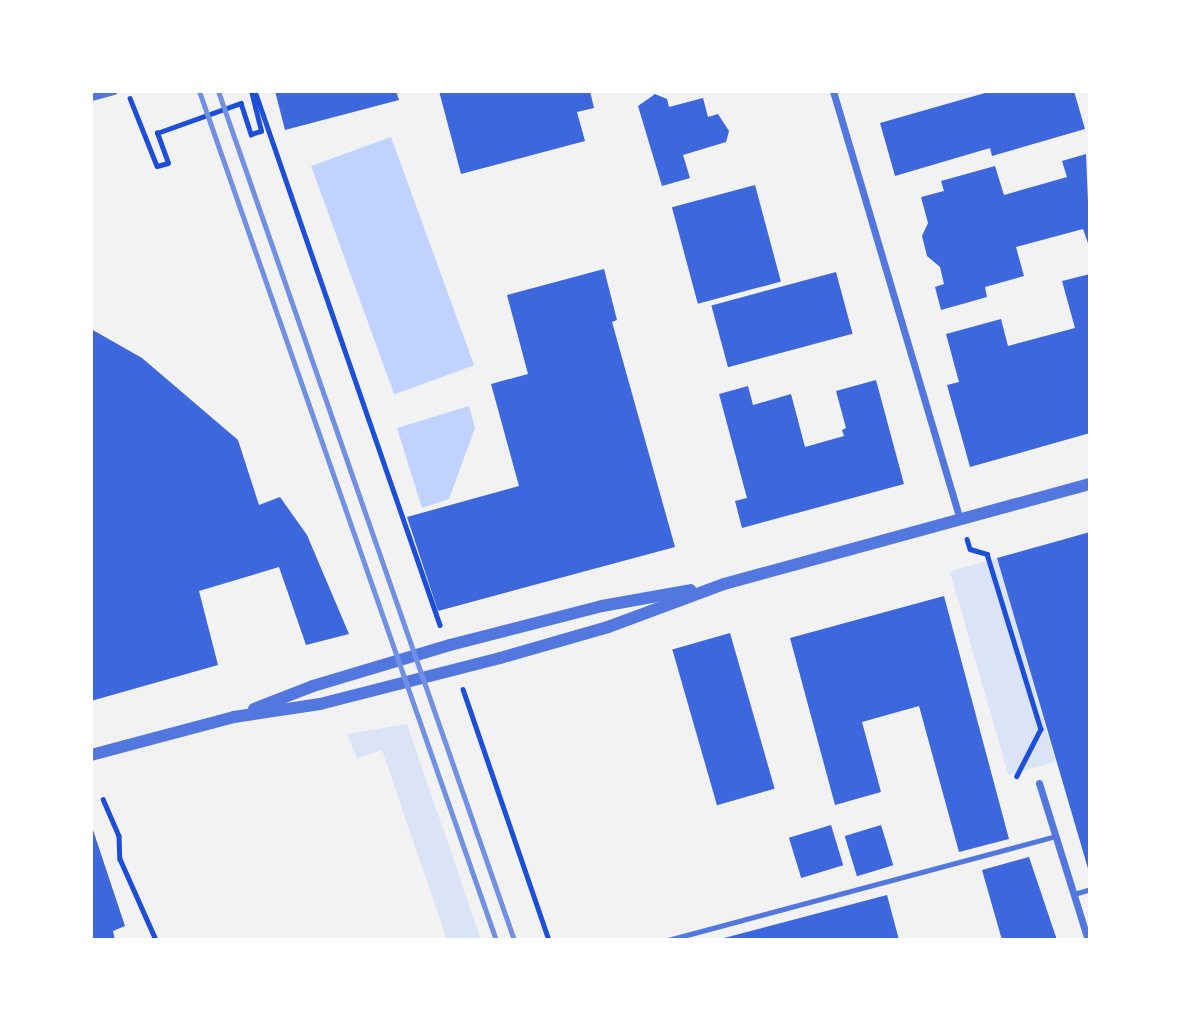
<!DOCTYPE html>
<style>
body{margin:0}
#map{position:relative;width:1181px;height:1031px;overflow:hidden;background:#f2f2f2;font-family:"IBM Plex Sans",sans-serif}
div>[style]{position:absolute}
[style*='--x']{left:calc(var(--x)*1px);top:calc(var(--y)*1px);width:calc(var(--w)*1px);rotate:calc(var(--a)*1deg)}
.green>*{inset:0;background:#dbe4f7;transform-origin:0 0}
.water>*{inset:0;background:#bfd3fe;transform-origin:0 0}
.building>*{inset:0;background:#3d67dc;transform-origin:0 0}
.path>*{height:4.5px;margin:-2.25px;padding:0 2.25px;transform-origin:2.25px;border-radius:2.25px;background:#1d4ed8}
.service>*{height:5px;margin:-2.5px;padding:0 2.5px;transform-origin:2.5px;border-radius:2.5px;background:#5277de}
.minor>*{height:7px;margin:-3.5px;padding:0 3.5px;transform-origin:3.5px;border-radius:3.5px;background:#5277de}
.tertiary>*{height:12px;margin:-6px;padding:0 6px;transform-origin:6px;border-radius:6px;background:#5277de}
.rail>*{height:5px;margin:-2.5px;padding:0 2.5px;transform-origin:2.5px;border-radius:2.5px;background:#7290e2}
span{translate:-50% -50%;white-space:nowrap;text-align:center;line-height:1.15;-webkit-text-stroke:5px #fff;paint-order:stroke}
.frame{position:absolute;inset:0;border:93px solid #fff;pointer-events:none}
</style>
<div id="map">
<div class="green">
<i style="left:997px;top:558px;width:212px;height:49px;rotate:74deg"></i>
<i style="clip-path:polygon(407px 724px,450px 849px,481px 940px,447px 940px,382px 750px,357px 758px,347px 734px)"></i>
</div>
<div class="water">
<i style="left:391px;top:137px;width:243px;height:85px;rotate:70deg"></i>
<i style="clip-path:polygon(469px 406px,475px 428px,449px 499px,422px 508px,397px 428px)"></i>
</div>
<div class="building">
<i style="clip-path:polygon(275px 91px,396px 91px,399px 100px,285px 130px)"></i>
<i style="clip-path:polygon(439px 91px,590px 91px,594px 108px,577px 112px,585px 141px,461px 174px)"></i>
<i style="clip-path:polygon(992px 91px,1074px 91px,1085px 129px,992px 156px,990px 148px,895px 176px,880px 123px)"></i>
<i style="clip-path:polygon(655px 94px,667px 99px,669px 107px,703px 98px,708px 117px,718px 114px,729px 131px,726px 142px,683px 155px,690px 178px,662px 186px,638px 106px)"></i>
<i style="clip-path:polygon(1086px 154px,1090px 249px,1083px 229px,1016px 247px,1024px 276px,985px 287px,987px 297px,941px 310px,935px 287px,944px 284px,940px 267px,927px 256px,922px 236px,928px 223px,921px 197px,944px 191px,941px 181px,995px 166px,1004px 195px,1067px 177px,1062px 161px)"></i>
<i style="left:755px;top:185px;width:100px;height:86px;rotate:75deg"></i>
<i style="clip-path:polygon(604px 269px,617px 320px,612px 322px,675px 547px,438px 611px,407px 517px,519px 486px,491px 384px,528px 374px,507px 295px)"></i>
<i style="left:836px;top:272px;width:64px;height:129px;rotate:75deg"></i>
<i style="clip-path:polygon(1090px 274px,1090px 433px,970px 467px,947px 385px,959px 382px,946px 334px,1001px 319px,1008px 346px,1075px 328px,1062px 281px)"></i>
<i style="clip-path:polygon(91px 329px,142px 358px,238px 440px,259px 505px,280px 497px,307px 535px,349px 634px,306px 645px,279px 567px,199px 591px,218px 665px,91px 701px)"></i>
<i style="clip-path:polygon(876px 380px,904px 484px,742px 528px,735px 501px,747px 498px,719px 394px,748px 386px,753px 405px,791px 394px,805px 447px,844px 436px,842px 430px,846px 428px,836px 391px)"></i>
<i style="clip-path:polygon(1090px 532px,1090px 872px,1089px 872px,997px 558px)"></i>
<i style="clip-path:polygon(944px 596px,1009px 839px,959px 852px,919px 706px,862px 722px,881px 792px,835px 805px,790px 638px)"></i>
<i style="left:730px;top:633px;width:162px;height:60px;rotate:74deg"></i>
<i style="clip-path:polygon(91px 824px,125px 926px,113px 931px,115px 940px,91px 940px)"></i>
<i style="left:831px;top:825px;width:42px;height:44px;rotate:73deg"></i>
<i style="left:881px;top:825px;width:42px;height:38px;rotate:73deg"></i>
<i style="clip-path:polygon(1029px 857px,1057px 940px,1002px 940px,982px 870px)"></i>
<i style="clip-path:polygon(887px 895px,899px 940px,720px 940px,720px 939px)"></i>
</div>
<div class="path">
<i style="--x:255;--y:91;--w:565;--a:70.89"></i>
<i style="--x:130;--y:98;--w:73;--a:68.3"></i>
<i style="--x:157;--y:166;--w:11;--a:-15"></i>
<i style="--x:168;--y:163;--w:32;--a:-110"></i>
<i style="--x:157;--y:133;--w:89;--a:-19.7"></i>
<i style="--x:241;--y:103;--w:33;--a:72"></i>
<i style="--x:251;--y:134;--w:10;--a:-17"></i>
<i style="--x:261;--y:131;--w:41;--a:-104"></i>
<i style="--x:967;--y:539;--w:10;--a:73"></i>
<i style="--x:970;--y:549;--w:18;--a:16"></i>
<i style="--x:987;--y:554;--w:183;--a:72.9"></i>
<i style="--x:1041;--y:729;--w:53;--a:117.1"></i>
<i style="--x:463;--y:689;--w:265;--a:71.1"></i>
<i style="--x:103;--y:799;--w:40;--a:66.6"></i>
<i style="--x:119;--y:836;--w:23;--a:88"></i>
<i style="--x:120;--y:859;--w:89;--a:66"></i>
</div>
<div class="service">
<i style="--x:1074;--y:894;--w:17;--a:-17"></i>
<i style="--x:668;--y:940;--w:402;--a:-15"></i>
</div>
<div class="minor">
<i style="--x:833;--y:91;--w:446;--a:73.5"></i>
<i style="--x:91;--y:97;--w:23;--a:-15"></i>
<i style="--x:1039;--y:783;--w:164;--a:72.7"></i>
</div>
<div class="tertiary">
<i style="--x:254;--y:709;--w:63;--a:-21.3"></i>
<i style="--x:313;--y:686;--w:143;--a:-16.7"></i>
<i style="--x:450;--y:645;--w:157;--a:-14.4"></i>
<i style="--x:602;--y:606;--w:90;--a:-10.2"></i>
<i style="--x:91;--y:755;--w:148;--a:-14.9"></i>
<i style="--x:234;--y:717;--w:87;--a:-8.6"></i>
<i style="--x:320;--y:704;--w:186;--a:-14.3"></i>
<i style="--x:500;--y:658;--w:112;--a:-16"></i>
<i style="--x:608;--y:627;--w:124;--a:-20.3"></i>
<i style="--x:724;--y:584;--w:379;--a:-15.3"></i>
</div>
<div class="rail">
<i style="--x:199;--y:91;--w:899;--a:70.72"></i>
<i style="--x:218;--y:91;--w:899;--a:70.78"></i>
</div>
<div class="frame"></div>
</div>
